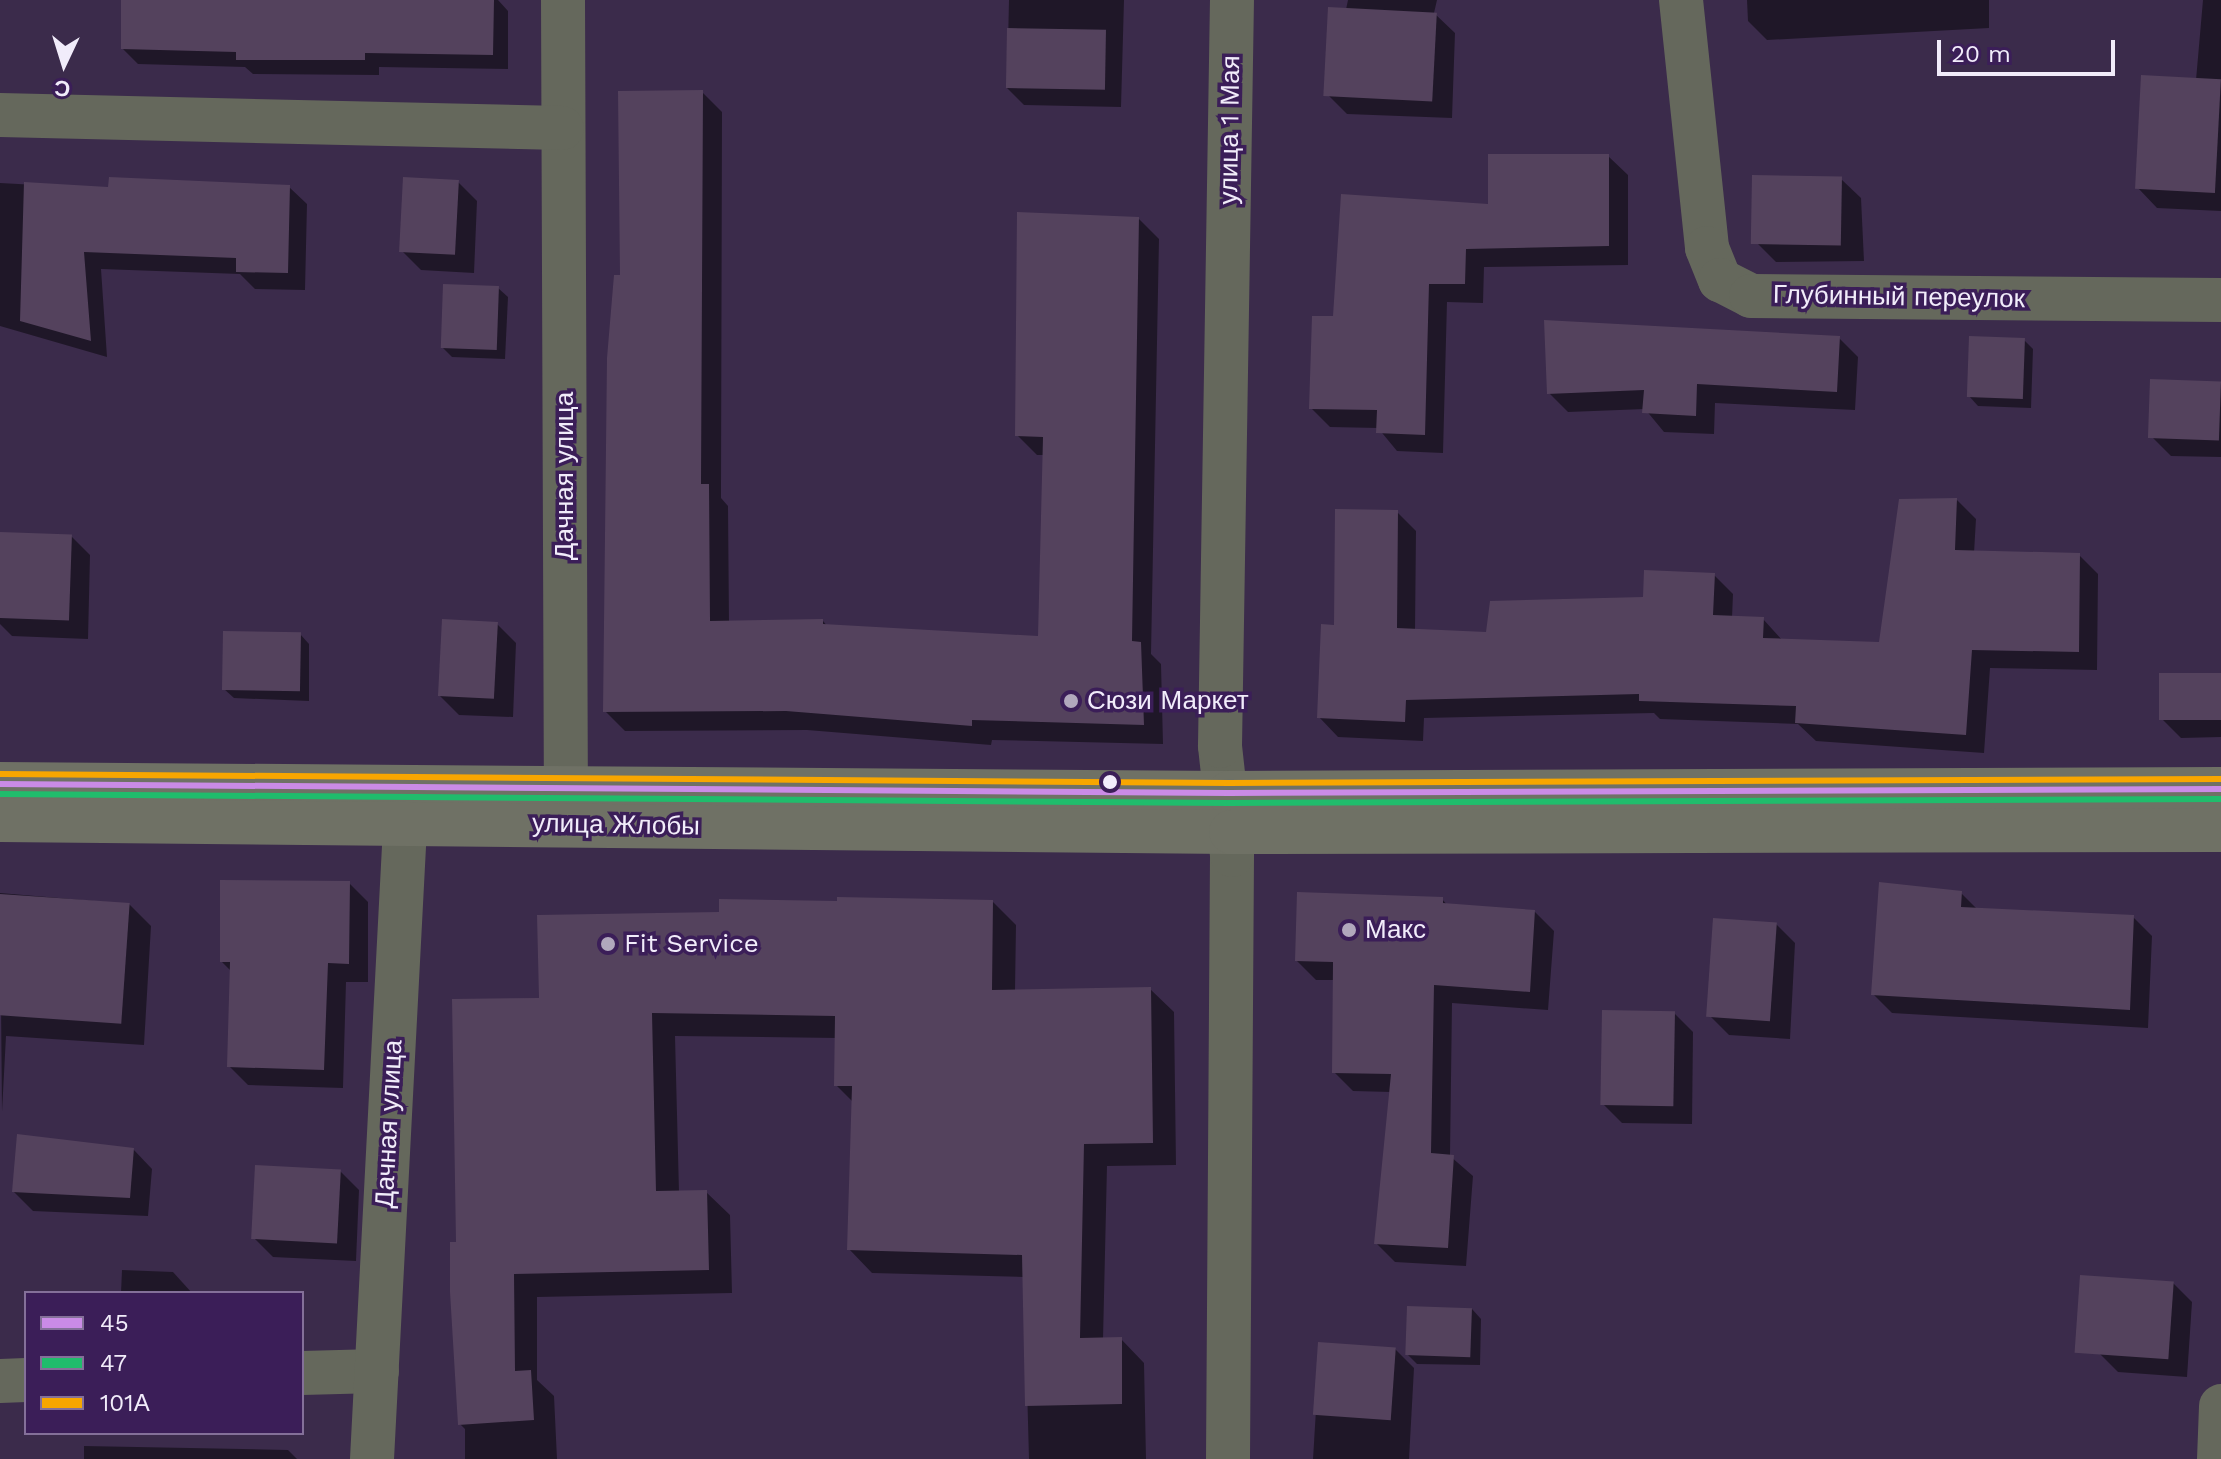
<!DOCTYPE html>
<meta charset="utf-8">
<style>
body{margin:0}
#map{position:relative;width:2221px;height:1459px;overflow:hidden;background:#3b2b4b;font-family:"Work Sans",sans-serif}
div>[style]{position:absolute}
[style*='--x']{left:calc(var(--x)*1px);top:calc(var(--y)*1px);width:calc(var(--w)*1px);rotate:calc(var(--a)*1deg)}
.shadow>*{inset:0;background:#0007}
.building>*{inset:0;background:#54425d;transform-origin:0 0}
.minor>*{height:44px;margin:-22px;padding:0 22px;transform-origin:22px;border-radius:22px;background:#65685c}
.major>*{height:44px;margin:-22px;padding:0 22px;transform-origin:22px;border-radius:22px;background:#6f7165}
.bus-1>*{height:6px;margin:-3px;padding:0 3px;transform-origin:3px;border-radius:3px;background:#ca8be6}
.bus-2>*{height:6px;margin:-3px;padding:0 3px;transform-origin:3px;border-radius:3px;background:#20bc6c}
.bus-3>*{height:6px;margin:-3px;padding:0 3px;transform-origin:3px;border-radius:3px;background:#f7a600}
.dots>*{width:22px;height:22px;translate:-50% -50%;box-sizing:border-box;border:4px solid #3b1e58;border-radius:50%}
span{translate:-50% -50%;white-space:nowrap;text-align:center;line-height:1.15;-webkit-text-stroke:7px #3b1e58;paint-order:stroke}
.street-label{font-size:26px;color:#f1ecfa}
.poi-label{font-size:26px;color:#f1ecfa}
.left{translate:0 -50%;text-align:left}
.legend{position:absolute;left:24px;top:1291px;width:280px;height:144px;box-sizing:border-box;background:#3b1e58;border:2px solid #847099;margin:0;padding:10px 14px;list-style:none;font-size:24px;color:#f1ecfa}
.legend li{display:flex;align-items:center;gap:16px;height:40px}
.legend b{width:40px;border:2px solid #847099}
.north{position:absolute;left:24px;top:24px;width:80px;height:80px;-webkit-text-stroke:6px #3b1e58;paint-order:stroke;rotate:184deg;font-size:22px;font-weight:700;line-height:32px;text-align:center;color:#f1ecfa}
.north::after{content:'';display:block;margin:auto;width:28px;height:36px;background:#f1ecfa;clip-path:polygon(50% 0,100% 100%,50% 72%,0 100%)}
.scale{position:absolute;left:1937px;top:40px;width:178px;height:36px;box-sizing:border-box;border:4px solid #f1ecfa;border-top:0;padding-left:10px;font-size:24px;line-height:28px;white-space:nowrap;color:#f1ecfa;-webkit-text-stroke:6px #3b1e58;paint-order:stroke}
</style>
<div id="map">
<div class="shadow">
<i style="clip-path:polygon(123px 0,498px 0,508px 11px,508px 69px,379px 67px,379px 75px,253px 74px,245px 67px,138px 64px,123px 49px)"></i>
<i style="clip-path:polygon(1009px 0,1124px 0,1121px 107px,1024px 105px,1007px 88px)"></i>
<i style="clip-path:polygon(1348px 0,1437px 0,1434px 13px,1455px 33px,1452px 118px,1347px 114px,1328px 95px)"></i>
<i style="clip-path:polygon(1747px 0,1989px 0,1989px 28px,1767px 40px,1748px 21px)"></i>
<i style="clip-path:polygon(2203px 0,2221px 0,2221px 211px,2157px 208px,2138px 188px,2196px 80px)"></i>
<i style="clip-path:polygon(702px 92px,722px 112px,721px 498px,728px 506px,729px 623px,823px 621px,828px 627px,1040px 638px,1044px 455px,1037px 455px,1017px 435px,1139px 219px,1159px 239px,1151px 654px,1161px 664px,1163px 744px,992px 740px,991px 745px,807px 730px,625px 731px,605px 711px,622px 277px)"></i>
<i style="clip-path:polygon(1608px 156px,1628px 175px,1628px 265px,1484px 267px,1483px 303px,1447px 302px,1443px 453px,1397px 451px,1378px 428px,1330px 427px,1311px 408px,1490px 206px)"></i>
<i style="clip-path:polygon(1841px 179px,1861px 198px,1864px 261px,1776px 262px,1757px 243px)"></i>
<i style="clip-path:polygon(458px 182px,477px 201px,474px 273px,421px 270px,402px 251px)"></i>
<i style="clip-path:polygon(0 183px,110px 189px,289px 187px,307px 204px,305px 290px,255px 289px,240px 274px,101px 269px,107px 357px,0 326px)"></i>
<i style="clip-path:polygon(498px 288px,508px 297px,505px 359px,452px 357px,442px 347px)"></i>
<i style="clip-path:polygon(1839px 338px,1858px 357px,1855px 410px,1715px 403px,1714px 434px,1664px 432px,1645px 409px,1568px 412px,1549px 393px)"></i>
<i style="clip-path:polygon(2024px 340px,2033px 349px,2031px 408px,1978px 406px,1969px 396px)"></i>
<i style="clip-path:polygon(2221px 383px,2221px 457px,2171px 456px,2152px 437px)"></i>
<i style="clip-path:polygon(1957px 500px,1976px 519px,1974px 553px,2079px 555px,2098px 574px,2097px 670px,1990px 668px,1984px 753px,1816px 741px,1798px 724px,1660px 719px,1654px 713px,1424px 718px,1423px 741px,1338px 737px,1319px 717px,1336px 627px,1397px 512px,1416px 531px,1415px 631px,1488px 634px,1645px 599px,1714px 575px,1733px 594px,1732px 618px,1763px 619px,1782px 640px,1881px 644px)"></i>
<i style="clip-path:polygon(0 534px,71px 536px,90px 555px,88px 639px,12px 636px,0 624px)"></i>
<i style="clip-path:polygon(497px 624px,516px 643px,513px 717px,459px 715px,440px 696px)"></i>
<i style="clip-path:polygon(300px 634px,309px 644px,309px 701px,234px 698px,224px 689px)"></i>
<i style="clip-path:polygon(2221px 677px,2221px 737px,2181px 738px,2162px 719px)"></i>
<i style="clip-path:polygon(349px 883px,368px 902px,368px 982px,346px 982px,343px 1088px,248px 1085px,229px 1066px,232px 972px,222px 962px)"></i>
<i style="clip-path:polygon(0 893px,129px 904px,151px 926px,144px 1045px,6px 1036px,2px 1112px)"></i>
<i style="clip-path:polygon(1961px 893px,1978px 910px,2133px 917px,2152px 936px,2148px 1028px,1892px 1013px,1873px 994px)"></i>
<i style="clip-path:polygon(1442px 899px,1448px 906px,1535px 912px,1554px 931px,1548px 1010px,1452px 1003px,1450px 1156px,1473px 1176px,1466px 1266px,1395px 1262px,1376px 1243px,1391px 1092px,1353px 1091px,1334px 1072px,1335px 980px,1316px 980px,1297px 961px)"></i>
<i style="clip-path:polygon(993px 902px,1016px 925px,1015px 991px,1150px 989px,1174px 1012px,1176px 1165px,1107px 1166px,1103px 1340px,1121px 1339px,1144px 1363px,1146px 1459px,1029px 1459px,1024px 1277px,872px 1273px,849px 1249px,853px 1102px,836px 1085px,837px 1038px,675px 1036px,679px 1192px,706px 1192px,730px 1215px,732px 1293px,537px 1297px,537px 1380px,554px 1396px,557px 1459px,465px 1459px,465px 1429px,460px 1424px,459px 1244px,541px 1000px,721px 914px)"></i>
<i style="clip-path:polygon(1776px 924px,1795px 943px,1790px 1039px,1729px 1035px,1710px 1016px)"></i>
<i style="clip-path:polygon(1674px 1013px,1693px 1032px,1692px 1124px,1622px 1123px,1603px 1104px)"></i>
<i style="clip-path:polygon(133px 1149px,152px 1169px,148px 1216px,33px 1211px,14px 1192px)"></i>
<i style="clip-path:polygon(340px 1171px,359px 1190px,356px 1261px,273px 1257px,254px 1238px)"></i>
<i style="clip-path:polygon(122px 1270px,173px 1272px,192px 1293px,121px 1293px)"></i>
<i style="clip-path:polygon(2173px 1283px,2192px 1302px,2187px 1377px,2118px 1372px,2099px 1353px)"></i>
<i style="clip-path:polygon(1472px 1309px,1481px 1319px,1480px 1365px,1417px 1364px,1408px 1355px)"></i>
<i style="clip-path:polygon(1320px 1344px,1395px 1349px,1414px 1368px,1409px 1459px,1313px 1459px)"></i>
<i style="clip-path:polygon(84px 1446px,288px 1450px,297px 1459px,84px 1459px)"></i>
</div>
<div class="building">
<i style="clip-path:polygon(121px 0,494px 0,493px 55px,365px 53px,365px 60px,236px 60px,236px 52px,121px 49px)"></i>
<i style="left:1328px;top:7px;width:109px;height:89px;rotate:3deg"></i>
<i style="left:1007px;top:28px;width:99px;height:60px;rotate:1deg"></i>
<i style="left:2141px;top:75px;width:80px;height:114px;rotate:3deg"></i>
<i style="clip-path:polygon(703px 90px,701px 484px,709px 484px,710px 621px,823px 619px,823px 624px,1038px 636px,1043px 437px,1015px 436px,1017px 212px,1139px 217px,1132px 641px,1141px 642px,1144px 725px,972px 720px,972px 726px,786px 711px,603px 712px,607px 358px,614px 275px,620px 275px,618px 91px)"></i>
<i style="clip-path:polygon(1488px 154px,1609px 154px,1609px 246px,1466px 249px,1465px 284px,1429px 284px,1425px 435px,1376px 433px,1377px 410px,1309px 409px,1312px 316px,1333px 316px,1341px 194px,1488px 204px)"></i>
<i style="left:1752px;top:175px;width:90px;height:69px;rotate:1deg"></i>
<i style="clip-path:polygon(109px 177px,290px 185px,288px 273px,236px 272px,236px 258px,84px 252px,91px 341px,20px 321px,24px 182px,108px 187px)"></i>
<i style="left:403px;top:177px;width:56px;height:75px;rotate:3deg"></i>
<i style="left:443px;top:284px;width:56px;height:64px;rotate:2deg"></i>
<i style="clip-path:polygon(1544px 320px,1840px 336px,1837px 392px,1697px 384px,1696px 416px,1642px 413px,1644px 390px,1547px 394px)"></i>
<i style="left:1969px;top:336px;width:56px;height:61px;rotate:2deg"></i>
<i style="left:2150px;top:379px;width:71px;height:59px;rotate:2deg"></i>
<i style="clip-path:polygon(1957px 498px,1955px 550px,2080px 553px,2079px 652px,1972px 650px,1966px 735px,1795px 723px,1796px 706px,1639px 701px,1639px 694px,1406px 700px,1405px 722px,1317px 718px,1321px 624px,1334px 625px,1335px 509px,1398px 510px,1397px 628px,1486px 632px,1490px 601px,1643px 597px,1644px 570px,1715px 573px,1713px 615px,1764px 617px,1763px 638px,1879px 642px,1899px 499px)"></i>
<i style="left:0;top:532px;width:72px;height:86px;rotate:2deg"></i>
<i style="left:442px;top:619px;width:56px;height:77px;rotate:3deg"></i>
<i style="left:223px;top:631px;width:78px;height:59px;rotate:1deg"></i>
<i style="left:2159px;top:673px;width:62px;height:47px"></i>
<i style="clip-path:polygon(220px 880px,350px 881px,349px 964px,328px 963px,324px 1070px,227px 1067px,230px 962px,220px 962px)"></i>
<i style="clip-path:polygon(1879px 882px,1962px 891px,1961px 907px,2134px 915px,2130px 1010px,1871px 995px)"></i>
<i style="clip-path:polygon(1297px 892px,1443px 897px,1443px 903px,1535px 910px,1530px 992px,1434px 985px,1431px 1153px,1454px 1155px,1448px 1248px,1374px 1244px,1391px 1074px,1332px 1073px,1333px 962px,1295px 961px)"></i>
<i style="left:0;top:894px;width:130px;height:121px;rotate:4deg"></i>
<i style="clip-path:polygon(837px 897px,993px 900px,992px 990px,1151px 987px,1153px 1143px,1084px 1144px,1080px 1338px,1122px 1337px,1122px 1404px,1025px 1406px,1022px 1255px,847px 1250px,852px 1086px,834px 1086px,835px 1016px,652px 1013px,656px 1191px,707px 1190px,709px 1270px,514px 1274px,515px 1371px,531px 1370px,534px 1420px,458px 1425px,450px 1292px,450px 1242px,456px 1242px,452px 999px,539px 998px,537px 915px,719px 912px,719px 899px,837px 901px)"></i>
<i style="left:1713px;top:918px;width:64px;height:99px;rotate:4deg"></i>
<i style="left:1602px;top:1010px;width:73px;height:95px;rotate:1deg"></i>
<i style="clip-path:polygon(17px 1134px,134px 1148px,130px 1198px,12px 1192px)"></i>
<i style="left:255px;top:1165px;width:86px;height:74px;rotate:3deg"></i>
<i style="left:2080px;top:1275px;width:94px;height:78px;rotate:4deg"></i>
<i style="left:1407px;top:1306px;width:65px;height:49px;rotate:2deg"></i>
<i style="left:1318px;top:1342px;width:78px;height:73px;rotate:4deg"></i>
</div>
<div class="minor">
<i style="--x:563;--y:0;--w:824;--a:89.79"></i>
<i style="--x:1681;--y:0;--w:249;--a:84"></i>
<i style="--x:1707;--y:248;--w:35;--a:68"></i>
<i style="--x:1720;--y:280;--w:35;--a:27"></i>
<i style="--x:1751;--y:296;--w:470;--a:0.5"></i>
<i style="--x:0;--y:115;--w:562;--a:1.33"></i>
<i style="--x:302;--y:1373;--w:75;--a:-1.5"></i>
<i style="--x:0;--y:1381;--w:26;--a:-2"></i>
<i style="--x:372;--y:1459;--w:671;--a:-87.01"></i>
<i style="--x:1228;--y:1459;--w:604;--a:-89.62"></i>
<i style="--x:1232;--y:855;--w:110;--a:-96.3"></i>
<i style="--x:1220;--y:746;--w:746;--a:-89.08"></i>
<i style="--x:2219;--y:1459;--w:53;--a:-87.8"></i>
</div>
<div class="major">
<i style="--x:0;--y:784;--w:1229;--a:0.42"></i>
<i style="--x:1229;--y:793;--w:992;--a:-0.23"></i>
<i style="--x:0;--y:820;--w:1231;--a:0.56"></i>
<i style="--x:1231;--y:832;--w:990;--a:-0.12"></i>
</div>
<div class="bus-1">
<i style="--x:0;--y:784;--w:1229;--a:0.42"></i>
<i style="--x:1229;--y:793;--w:992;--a:-0.23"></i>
</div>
<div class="bus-2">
<i style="--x:0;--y:794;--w:1229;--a:0.42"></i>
<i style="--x:1229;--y:803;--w:992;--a:-0.23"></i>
</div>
<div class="bus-3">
<i style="--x:0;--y:774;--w:1229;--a:0.42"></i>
<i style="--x:1229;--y:783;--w:992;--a:-0.23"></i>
</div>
<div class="dots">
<i style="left:1071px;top:701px;background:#b1a8bd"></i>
<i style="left:1110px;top:782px;background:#f1ecfa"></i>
<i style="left:1349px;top:930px;background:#b1a8bd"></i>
<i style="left:608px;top:944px;background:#b1a8bd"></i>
</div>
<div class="street-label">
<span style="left:1230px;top:130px;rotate:-89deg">улица 1 Мая</span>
<span style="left:1899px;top:297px;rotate:1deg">Глубинный переулок</span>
<span style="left:565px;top:476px;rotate:-90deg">Дачная улица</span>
<span style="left:616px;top:825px;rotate:1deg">улица Жлобы</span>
<span style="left:389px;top:1124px;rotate:-87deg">Дачная улица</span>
</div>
<div class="poi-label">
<span class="left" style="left:1087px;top:701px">Сюзи Маркет</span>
<span class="left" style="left:1365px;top:930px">Макс</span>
<span class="left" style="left:624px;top:944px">Fit Service</span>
</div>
<ul class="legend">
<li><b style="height:10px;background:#ca8be6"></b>45</li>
<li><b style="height:10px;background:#20bc6c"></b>47</li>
<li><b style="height:10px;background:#f7a600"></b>101А</li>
</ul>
<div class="north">С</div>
<div class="scale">20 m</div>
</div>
